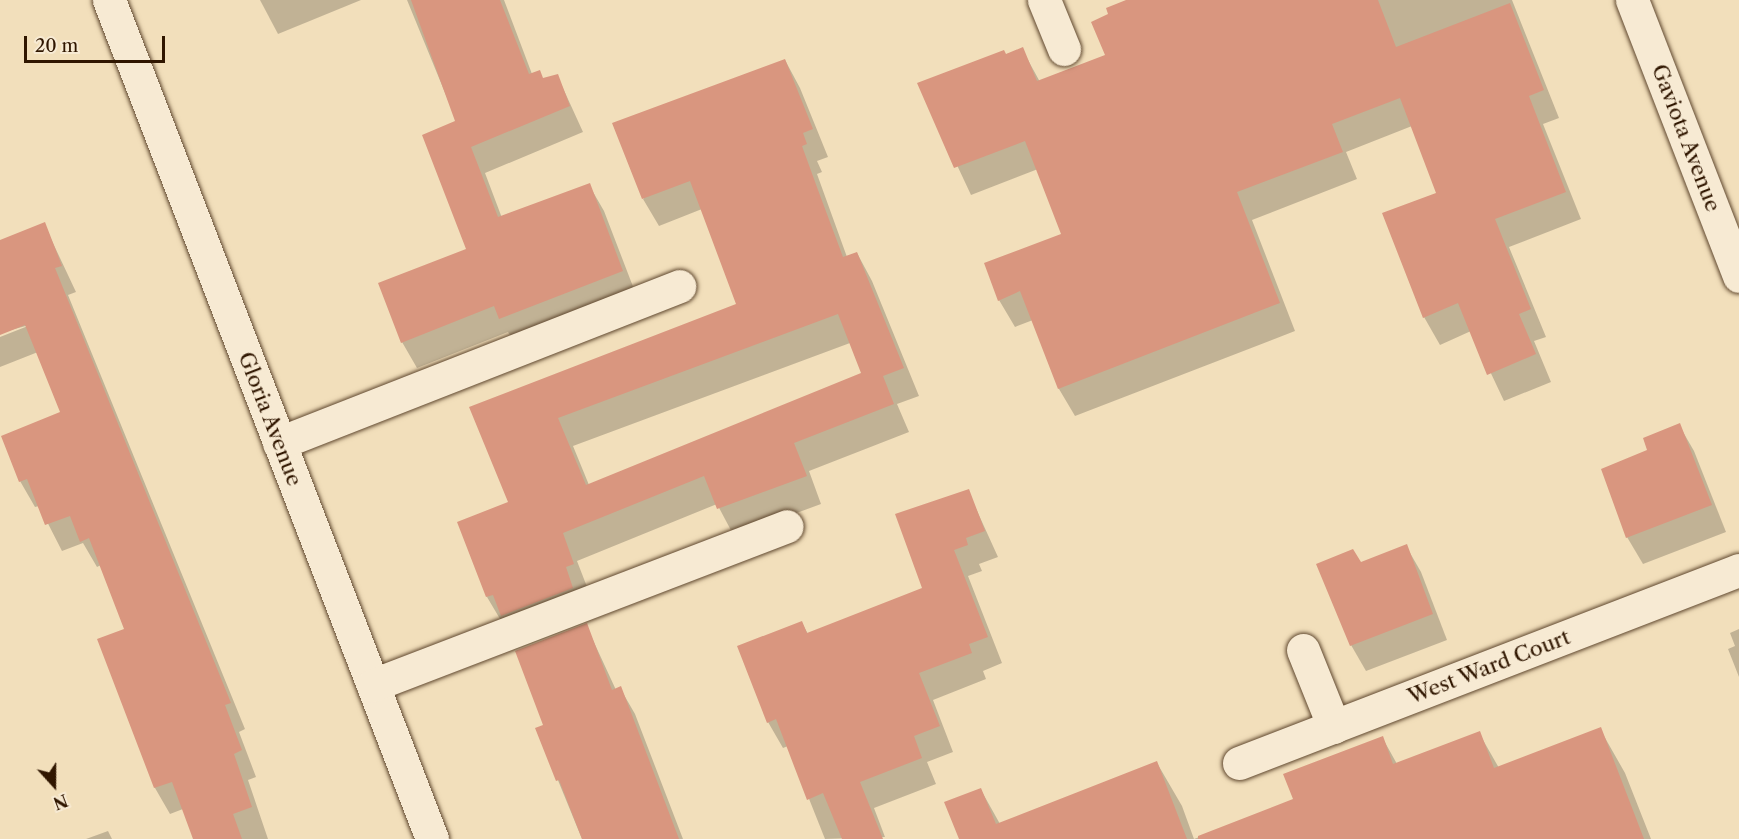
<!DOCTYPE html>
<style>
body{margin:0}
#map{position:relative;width:1739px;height:839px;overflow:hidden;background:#f2dfbb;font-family:"Libre Caslon Text",serif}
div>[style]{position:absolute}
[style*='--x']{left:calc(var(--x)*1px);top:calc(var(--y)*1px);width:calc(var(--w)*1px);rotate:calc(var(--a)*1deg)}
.shadow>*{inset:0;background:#0003}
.building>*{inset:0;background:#d9967f}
.roads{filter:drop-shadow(0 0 2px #60482f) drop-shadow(0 0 2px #60482f)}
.minor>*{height:33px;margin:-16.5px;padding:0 16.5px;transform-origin:16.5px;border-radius:16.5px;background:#f7ead3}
span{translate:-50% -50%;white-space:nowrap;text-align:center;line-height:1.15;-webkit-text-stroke:4.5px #f7ead3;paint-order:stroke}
.street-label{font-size:21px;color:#301600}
.north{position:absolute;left:24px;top:755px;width:60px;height:60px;-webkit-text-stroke:4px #f7ead3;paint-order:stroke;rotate:159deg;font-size:16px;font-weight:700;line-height:24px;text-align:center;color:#301600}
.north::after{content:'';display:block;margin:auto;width:21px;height:27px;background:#301600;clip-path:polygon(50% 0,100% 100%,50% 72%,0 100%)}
.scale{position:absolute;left:24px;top:36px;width:141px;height:27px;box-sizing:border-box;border:3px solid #301600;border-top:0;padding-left:8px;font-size:18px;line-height:21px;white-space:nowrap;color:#301600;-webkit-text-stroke:4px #f7ead3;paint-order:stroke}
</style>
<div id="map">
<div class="shadow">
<i style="clip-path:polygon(260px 0,361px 0,278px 34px)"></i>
<i style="clip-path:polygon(407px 0,504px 0,532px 74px,544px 80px,557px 75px,583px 132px,485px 173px,502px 218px,589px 185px,604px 211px,637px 297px,515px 343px,508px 332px,417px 368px,402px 342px,468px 250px,457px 122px)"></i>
<i style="clip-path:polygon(1136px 0,1512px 0,1559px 118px,1543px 124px,1581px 219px,1509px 247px,1546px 337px,1534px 341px,1551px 382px,1504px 401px,1471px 331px,1440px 345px,1424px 317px,1384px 214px,1438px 194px,1412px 126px,1346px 152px,1357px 179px,1252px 220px,1295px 331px,1075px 416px,1059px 389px,1033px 320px,1015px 327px,999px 300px,1063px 235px,1038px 169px,971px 195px,919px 84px,1022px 49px,1040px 82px,1107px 56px)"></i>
<i style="clip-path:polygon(evenodd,785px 60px,800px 88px,828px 157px,817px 161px,822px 172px,817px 174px,847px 257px,857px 253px,872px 281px,919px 396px,897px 404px,909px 432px,809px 471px,821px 504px,734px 536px,717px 504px,577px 561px,589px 592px,503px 624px,487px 597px,510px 503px,471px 408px,738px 305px,702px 209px,659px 226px,643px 199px,785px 60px,850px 343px,863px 374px,589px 485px,573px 446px,850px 343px)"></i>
<i style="clip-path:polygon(44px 224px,76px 292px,68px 295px,245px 729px,239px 732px,256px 777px,248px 780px,268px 839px,194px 839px,183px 809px,170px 814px,155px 788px,126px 630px,101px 565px,97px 567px,83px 543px,62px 551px,39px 506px,35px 507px,20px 481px,62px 413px,38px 352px,0 367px,0 337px,33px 324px,0 333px,0 241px)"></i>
<i style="clip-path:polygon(1679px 425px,1694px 451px,1726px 532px,1643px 564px,1627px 537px,1649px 451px)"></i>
<i style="clip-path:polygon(968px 491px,998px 557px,979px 564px,982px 571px,968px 576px,1002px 663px,983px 671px,986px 679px,933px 700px,953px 752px,927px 762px,936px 784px,874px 808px,885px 837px,825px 839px,788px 746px,783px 748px,768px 722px,802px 623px,808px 634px,924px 589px)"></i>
<i style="clip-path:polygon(1406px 546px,1421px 572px,1447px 640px,1366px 671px,1351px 645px,1360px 564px)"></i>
<i style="clip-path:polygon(586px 625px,616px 690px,620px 688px,635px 714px,683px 839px,582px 839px,537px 729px,545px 726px)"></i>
<i style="clip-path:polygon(1739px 629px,1739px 677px,1728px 649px,1735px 646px,1730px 633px)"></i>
<i style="clip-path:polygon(1600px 729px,1625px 773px,1651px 839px,960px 839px,981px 790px,1000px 824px,1157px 763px,1182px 806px,1194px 839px,1295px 800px,1382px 737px,1397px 764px,1479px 733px,1499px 768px)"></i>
<i style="clip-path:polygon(108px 831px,112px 839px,86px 839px)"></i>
</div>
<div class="building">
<i style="clip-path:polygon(411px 0,500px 0,529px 74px,540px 70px,543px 78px,558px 74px,570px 106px,471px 147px,498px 217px,590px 183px,623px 271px,499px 319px,494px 306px,401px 343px,378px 283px,466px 249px,422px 135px,455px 121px)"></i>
<i style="clip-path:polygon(1126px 0,1378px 0,1396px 47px,1510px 3px,1544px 90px,1529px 96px,1566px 192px,1495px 219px,1531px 309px,1519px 314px,1536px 354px,1487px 375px,1458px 303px,1423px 318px,1382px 213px,1436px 193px,1400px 98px,1332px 124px,1343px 152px,1237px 192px,1280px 303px,1058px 389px,1020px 291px,998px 301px,984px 263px,1061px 234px,1025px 141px,954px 168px,917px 83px,1004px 50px,1006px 54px,1023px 47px,1037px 81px,1105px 55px,1091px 22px,1108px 14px,1106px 8px)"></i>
<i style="clip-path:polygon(evenodd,785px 59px,813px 129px,803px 133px,807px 144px,802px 146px,818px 190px,843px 257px,857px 252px,904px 368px,883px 376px,894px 404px,794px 443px,807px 476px,717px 509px,704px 476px,563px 533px,574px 564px,566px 567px,573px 588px,501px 616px,493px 595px,486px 597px,457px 522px,508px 502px,469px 407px,736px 304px,690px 181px,642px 199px,612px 123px,785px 59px,838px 314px,861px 373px,586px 485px,558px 418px,838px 314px)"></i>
<i style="clip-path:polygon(45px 222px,62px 266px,55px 268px,231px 703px,225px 705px,242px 750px,234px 754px,252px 807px,233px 814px,242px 839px,193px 839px,172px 782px,154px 788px,97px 639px,124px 629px,89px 538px,80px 542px,70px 516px,45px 525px,27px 479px,19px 482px,1px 436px,60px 412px,25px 325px,0 335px,0 240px)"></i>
<i style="clip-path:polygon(1680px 423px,1712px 505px,1626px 538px,1601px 469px,1647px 450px,1643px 438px)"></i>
<i style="clip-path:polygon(969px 489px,985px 531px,966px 538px,968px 545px,954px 550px,988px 637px,969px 644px,972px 653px,919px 673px,940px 726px,914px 736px,922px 758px,860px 782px,883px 839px,842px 839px,823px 793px,807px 800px,776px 719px,767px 723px,737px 646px,802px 621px,807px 633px,922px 588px,895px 514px)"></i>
<i style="clip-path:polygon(1407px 544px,1433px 614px,1350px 646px,1316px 564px,1353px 549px,1361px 562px)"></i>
<i style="clip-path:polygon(587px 623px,612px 690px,621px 686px,679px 839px,582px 839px,559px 780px,556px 781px,535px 728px,543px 725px,515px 651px)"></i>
<i style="clip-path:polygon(1601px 727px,1644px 839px,1198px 839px,1198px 836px,1293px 799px,1283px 774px,1383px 736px,1393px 764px,1480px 731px,1494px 768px)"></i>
<i style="clip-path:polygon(1157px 761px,1187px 839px,959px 839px,944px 802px,981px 788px,996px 824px)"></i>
</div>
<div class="roads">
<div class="minor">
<i style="--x:109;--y:0;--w:899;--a:68.94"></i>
<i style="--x:1044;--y:0;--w:53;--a:67.8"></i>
<i style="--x:1632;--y:0;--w:296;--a:68.8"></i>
<i style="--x:279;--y:443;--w:430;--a:-21.4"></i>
<i style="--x:1303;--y:650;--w:83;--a:68.1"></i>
<i style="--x:373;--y:685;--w:443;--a:-21"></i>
<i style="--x:1239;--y:763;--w:536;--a:-21.11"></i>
</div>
</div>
<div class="street-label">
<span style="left:1686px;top:138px;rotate:69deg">Gaviota Avenue</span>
<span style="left:270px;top:419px;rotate:69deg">Gloria Avenue</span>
<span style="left:1489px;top:667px;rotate:-21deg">West Ward Court</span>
</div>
<div class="north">N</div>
<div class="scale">20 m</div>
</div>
